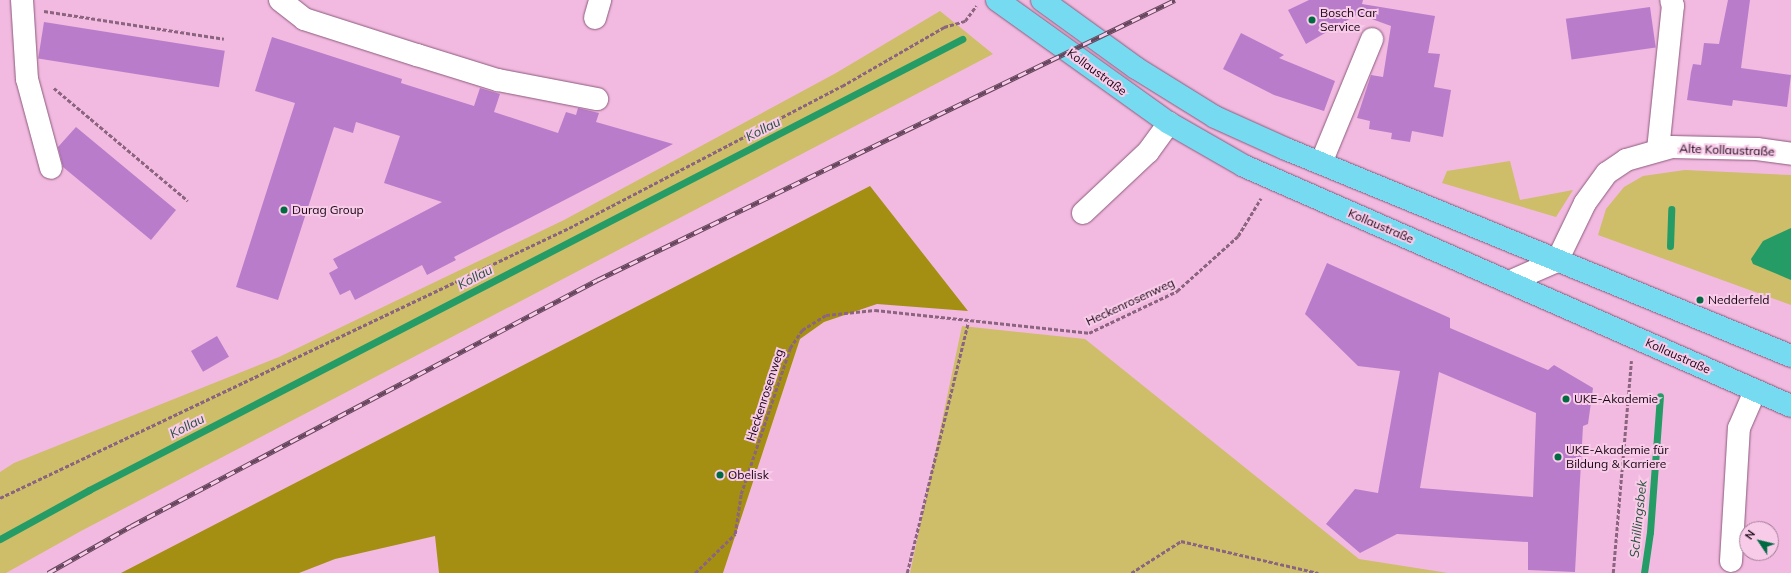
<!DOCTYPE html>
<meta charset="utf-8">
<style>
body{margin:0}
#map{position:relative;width:1791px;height:573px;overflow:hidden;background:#f2bae0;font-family:Mulish,sans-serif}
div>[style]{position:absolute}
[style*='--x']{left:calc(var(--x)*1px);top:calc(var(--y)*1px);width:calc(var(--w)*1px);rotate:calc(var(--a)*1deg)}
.green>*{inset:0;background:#cebd69}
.forest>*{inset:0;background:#a48f13}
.water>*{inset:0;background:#259b66}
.stream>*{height:7px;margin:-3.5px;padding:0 3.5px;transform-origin:3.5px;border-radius:3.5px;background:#259b66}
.building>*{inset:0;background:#b97ccb;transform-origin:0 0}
.path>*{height:2.5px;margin-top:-1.25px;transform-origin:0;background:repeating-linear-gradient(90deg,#8b657f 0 4px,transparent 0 6px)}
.roads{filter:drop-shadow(0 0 1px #8c5a7d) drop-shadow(0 0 1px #8c5a7d)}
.minor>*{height:22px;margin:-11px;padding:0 11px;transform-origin:11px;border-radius:11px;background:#fff}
.major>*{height:22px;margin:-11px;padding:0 11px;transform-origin:11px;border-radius:11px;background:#76dbf1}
.rail>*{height:4.5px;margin-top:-2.25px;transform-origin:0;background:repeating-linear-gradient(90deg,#f8cbe9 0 9px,#66465d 0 18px);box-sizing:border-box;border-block:1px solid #66465d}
.dots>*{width:11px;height:11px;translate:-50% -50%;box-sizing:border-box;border:2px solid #f8cbe9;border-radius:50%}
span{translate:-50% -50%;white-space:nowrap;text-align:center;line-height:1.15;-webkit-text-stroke:4px #f8cbe9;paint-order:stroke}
.poi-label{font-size:12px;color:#170512}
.left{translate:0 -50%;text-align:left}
.street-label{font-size:12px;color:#170512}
.water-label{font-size:13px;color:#245139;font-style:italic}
.north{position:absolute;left:1739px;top:521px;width:40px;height:40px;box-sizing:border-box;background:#f8cbe9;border:1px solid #9e7c93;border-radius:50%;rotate:305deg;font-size:11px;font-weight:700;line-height:16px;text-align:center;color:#170512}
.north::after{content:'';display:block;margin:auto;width:14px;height:18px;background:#006b42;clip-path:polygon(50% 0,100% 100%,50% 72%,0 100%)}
</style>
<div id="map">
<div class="green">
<i style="clip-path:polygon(940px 11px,993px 54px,81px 531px,6px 573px,0 573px,0 472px,14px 463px,279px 357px,564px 220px,836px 73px)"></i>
<i style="clip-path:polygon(1510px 161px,1520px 200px,1573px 190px,1556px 217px,1442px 183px,1447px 171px)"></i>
<i style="clip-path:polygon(1685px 170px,1791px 175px,1791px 305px,1598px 235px,1606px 209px,1624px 187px,1643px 176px)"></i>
<i style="clip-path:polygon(962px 326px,1085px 339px,1359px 559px,1448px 573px,910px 573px)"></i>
</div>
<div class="forest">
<i style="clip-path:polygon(870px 186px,968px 311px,877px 304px,824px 322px,800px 339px,723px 573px,439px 573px,435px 536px,335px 559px,299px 573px,121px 573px)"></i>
</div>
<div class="water">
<i style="clip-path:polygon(1791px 228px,1791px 280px,1753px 264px,1751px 259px,1763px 241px)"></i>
</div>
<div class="stream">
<i style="--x:1670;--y:246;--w:37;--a:-88"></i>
<i style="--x:0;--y:539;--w:102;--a:-28.8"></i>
<i style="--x:89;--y:490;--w:983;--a:-27.32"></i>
<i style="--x:1644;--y:573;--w:41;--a:-81.7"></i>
<i style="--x:1650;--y:532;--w:136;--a:-85.8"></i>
</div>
<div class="building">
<i style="clip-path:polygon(1309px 0,1363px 0,1362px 4px,1435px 16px,1428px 53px,1440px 54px,1434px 87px,1451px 90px,1443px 137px,1412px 131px,1410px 142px,1391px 139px,1392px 133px,1369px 129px,1370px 121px,1357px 118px,1371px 75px,1383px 77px,1391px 26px,1358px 14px,1306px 44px,1288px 10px)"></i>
<i style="clip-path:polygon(1728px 0,1750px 0,1741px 68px,1791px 75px,1787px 107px,1733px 100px,1732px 106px,1687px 100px,1691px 72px,1693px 64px,1701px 65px,1704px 43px,1719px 44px)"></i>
<i style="left:1650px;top:7px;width:41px;height:85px;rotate:82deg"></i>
<i style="left:44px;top:22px;width:183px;height:37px;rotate:9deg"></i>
<i style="clip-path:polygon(1241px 33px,1284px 55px,1279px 58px,1335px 81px,1324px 111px,1274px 95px,1223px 69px)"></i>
<i style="clip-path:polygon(272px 37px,402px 79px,401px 83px,474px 106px,480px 88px,500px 94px,494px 112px,558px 133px,566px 112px,576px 115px,578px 108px,599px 113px,596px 122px,673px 144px,454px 257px,456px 260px,427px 275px,422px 265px,355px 300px,350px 290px,340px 295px,329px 273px,338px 268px,333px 259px,442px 202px,384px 183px,400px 136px,356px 122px,353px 133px,334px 127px,278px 300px,236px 287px,295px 103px,255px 91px)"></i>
<i style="clip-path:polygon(76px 127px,176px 210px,151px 240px,63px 167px,58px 147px)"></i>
<i style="clip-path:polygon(evenodd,1327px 263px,1450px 318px,1450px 328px,1548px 370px,1554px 365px,1593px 388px,1588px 424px,1583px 426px,1575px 572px,1528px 570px,1528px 542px,1397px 534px,1360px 553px,1326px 524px,1355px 489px,1378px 493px,1400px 371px,1358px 366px,1305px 314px,1327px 263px,1439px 372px,1536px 413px,1533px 497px,1420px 488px,1439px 372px)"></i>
<i style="left:217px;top:336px;width:24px;height:30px;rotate:60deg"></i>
</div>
<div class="path">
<i style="--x:44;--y:11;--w:182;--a:8.8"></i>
<i style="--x:54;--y:88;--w:175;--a:40.1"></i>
<i style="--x:0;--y:498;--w:630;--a:-25.39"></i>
<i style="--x:569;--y:228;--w:308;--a:-27.5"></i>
<i style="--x:842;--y:86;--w:118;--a:-30"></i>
<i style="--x:944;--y:27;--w:22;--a:-16"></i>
<i style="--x:965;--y:21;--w:19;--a:-54"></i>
<i style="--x:695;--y:573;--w:56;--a:-44.3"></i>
<i style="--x:735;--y:534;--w:40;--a:-81.5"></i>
<i style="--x:741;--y:494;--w:154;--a:-71.4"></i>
<i style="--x:790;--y:348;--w:22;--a:-56"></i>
<i style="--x:802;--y:330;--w:28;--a:-32"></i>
<i style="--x:826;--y:315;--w:49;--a:-5.8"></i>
<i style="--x:875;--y:310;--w:215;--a:6.1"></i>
<i style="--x:1089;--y:333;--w:98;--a:-25.5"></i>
<i style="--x:1177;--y:291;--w:82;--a:-42"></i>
<i style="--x:1238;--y:236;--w:44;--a:-58.8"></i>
<i style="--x:907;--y:573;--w:258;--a:-76.3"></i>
<i style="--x:1131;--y:573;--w:59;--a:-32.6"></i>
<i style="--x:1181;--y:541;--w:141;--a:13.1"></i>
<i style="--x:1613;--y:573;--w:213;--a:-85.1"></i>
</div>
<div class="roads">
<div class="minor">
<i style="--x:22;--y:0;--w:79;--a:86.4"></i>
<i style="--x:27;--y:79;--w:92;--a:74.9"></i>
<i style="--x:280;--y:0;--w:31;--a:38"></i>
<i style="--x:304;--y:19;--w:119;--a:17.7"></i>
<i style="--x:417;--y:55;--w:85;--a:17.2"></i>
<i style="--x:498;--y:80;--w:101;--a:10.9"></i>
<i style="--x:595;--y:18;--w:19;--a:-74"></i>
<i style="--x:1658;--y:150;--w:145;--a:-84.1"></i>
<i style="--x:1673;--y:6;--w:6;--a:-108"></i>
<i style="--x:1321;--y:163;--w:134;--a:-67.6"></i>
<i style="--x:1083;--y:213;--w:89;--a:-43.2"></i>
<i style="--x:1148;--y:152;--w:36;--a:-54"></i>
<i style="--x:1509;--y:282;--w:52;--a:-23.6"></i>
<i style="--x:1557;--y:261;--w:64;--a:-64.2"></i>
<i style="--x:1585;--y:203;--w:37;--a:-54"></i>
<i style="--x:1607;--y:173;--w:23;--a:-34"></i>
<i style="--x:1626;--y:160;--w:48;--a:-15.8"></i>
<i style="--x:1672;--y:147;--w:85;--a:1.3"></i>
<i style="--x:1757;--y:149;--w:34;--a:8"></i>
<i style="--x:1731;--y:561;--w:133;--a:-86.6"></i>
<i style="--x:1739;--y:428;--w:40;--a:-66.6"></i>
</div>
<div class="major">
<i style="--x:997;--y:0;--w:211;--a:35.6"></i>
<i style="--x:1169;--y:123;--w:86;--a:29.8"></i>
<i style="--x:1244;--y:166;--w:597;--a:23.69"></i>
<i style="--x:1042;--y:0;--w:116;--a:35.9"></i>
<i style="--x:1136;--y:68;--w:93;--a:31.8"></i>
<i style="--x:1215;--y:117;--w:78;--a:24.3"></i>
<i style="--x:1286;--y:149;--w:546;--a:22.29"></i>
</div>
</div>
<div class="rail">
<i style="--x:48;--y:573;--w:95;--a:-29.5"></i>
<i style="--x:131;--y:526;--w:527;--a:-27.83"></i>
<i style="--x:597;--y:280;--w:642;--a:-25.85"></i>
</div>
<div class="dots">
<i style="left:1312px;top:20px;background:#006b42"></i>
<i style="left:284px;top:210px;background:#006b42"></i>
<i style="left:1700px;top:300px;background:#006b42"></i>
<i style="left:1566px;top:399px;background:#006b42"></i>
<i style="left:1558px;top:457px;background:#006b42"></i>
<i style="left:720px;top:475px;background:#006b42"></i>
</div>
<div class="poi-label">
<span class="left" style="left:1320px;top:20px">Bosch Car<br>Service</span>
<span class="left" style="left:292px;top:210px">Durag Group</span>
<span class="left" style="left:1708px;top:300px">Nedderfeld</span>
<span class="left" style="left:1574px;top:399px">UKE-Akademie</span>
<span class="left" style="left:1566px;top:457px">UKE-Akademie für<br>Bildung &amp; Karriere</span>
<span class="left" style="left:728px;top:475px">Obelisk</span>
</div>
<div class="street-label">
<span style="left:1097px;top:72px;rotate:36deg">Kollaustraße</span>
<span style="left:1727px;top:150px;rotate:2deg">Alte Kollaustraße</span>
<span style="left:1381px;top:226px;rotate:23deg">Kollaustraße</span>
<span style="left:1130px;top:302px;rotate:-25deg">Heckenrosenweg</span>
<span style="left:1678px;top:356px;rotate:24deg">Kollaustraße</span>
<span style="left:765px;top:395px;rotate:-72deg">Heckenrosenweg</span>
</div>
<div class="water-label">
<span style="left:763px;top:129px;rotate:-27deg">Kollau</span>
<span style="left:475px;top:277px;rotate:-27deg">Kollau</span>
<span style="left:187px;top:426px;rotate:-27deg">Kollau</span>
<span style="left:1638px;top:519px;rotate:-84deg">Schillingsbek</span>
</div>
<div class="north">N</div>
</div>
